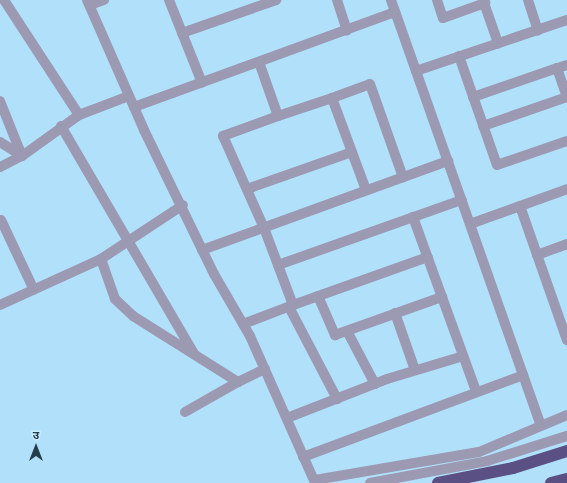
<!DOCTYPE html>
<meta charset="utf-8">
<style>
body{margin:0}
#map{position:relative;width:567px;height:483px;overflow:hidden;background:#b1e0fa;font-family:"Noto Serif","Noto Sans Devanagari",serif}
div>[style]{position:absolute}
[style*='--x']{left:calc(var(--x)*1px);top:calc(var(--y)*1px);width:calc(var(--w)*1px);rotate:calc(var(--a)*1deg)}
.minor>*{height:10px;margin:-5px;padding:0 5px;transform-origin:5px;border-radius:5px;background:#9c99b2}
.highway>*{height:12px;margin:-6px;padding:0 6px;transform-origin:6px;border-radius:6px;background:#5a5083}
span{translate:-50% -50%;white-space:nowrap;text-align:center;line-height:1.15;-webkit-text-stroke:4px #c8ebff;paint-order:stroke}
.north{position:absolute;left:16px;top:427px;width:40px;height:40px;-webkit-text-stroke:3px #c8ebff;paint-order:stroke;rotate:0deg;font-size:11px;font-weight:700;line-height:16px;text-align:center;color:#253e4b}
.north::after{content:'';display:block;margin:auto;width:14px;height:18px;background:#253e4b;clip-path:polygon(50% 0,100% 100%,50% 72%,0 100%)}
</style>
<div id="map">
<div class="minor">
<i style="--x:4;--y:0;--w:137;--a:56.9"></i>
<i style="--x:79;--y:115;--w:53;--a:-20.8"></i>
<i style="--x:87;--y:0;--w:142;--a:66.3"></i>
<i style="--x:144;--y:130;--w:160;--a:64.1"></i>
<i style="--x:214;--y:274;--w:72;--a:59.9"></i>
<i style="--x:250;--y:336;--w:161;--a:66.1"></i>
<i style="--x:169;--y:0;--w:89;--a:68.3"></i>
<i style="--x:337;--y:0;--w:32;--a:72"></i>
<i style="--x:391;--y:0;--w:449;--a:70.6"></i>
<i style="--x:437;--y:0;--w:19;--a:72"></i>
<i style="--x:443;--y:18;--w:45;--a:-19.7"></i>
<i style="--x:483;--y:0;--w:46;--a:70.8"></i>
<i style="--x:528;--y:0;--w:32;--a:72"></i>
<i style="--x:90;--y:5;--w:15;--a:-20"></i>
<i style="--x:182;--y:33;--w:100;--a:-19.3"></i>
<i style="--x:459;--y:56;--w:115;--a:70.8"></i>
<i style="--x:497;--y:165;--w:74;--a:-18.9"></i>
<i style="--x:567;--y:65;--w:10;--a:163"></i>
<i style="--x:557;--y:68;--w:31;--a:71"></i>
<i style="--x:416;--y:71;--w:159;--a:-18.7"></i>
<i style="--x:473;--y:97;--w:89;--a:-19"></i>
<i style="--x:332;--y:98;--w:40;--a:-20.2"></i>
<i style="--x:370;--y:84;--w:99;--a:70.5"></i>
<i style="--x:0;--y:101;--w:59;--a:68.2"></i>
<i style="--x:22;--y:156;--w:70;--a:-35.7"></i>
<i style="--x:134;--y:107;--w:278;--a:-20"></i>
<i style="--x:278;--y:116;--w:57;--a:-18.4"></i>
<i style="--x:332;--y:98;--w:98;--a:69.7"></i>
<i style="--x:61;--y:126;--w:264;--a:59.7"></i>
<i style="--x:483;--y:126;--w:89;--a:-19"></i>
<i style="--x:0;--y:142;--w:26;--a:32"></i>
<i style="--x:0;--y:167;--w:25;--a:-27"></i>
<i style="--x:247;--y:189;--w:111;--a:-19.4"></i>
<i style="--x:520;--y:206;--w:142;--a:70.7"></i>
<i style="--x:413;--y:217;--w:185;--a:70.1"></i>
<i style="--x:1;--y:220;--w:77;--a:64.8"></i>
<i style="--x:470;--y:224;--w:103;--a:-19.8"></i>
<i style="--x:202;--y:250;--w:262;--a:-19.9"></i>
<i style="--x:537;--y:255;--w:32;--a:-20"></i>
<i style="--x:101;--y:259;--w:42;--a:70.7"></i>
<i style="--x:115;--y:299;--w:25;--a:43"></i>
<i style="--x:133;--y:316;--w:124;--a:32.2"></i>
<i style="--x:238;--y:382;--w:30;--a:-26"></i>
<i style="--x:278;--y:265;--w:195;--a:-19.5"></i>
<i style="--x:318;--y:296;--w:43;--a:66.4"></i>
<i style="--x:335;--y:335;--w:114;--a:-19.6"></i>
<i style="--x:0;--y:305;--w:111;--a:-24.5"></i>
<i style="--x:101;--y:259;--w:98;--a:-33.4"></i>
<i style="--x:293;--y:305;--w:143;--a:-19.6"></i>
<i style="--x:289;--y:307;--w:104;--a:62.4"></i>
<i style="--x:395;--y:313;--w:60;--a:70.7"></i>
<i style="--x:243;--y:324;--w:53;--a:-20.8"></i>
<i style="--x:293;--y:305;--w:82;--a:-110.6"></i>
<i style="--x:264;--y:228;--w:101;--a:-114"></i>
<i style="--x:223;--y:136;--w:59;--a:-20"></i>
<i style="--x:278;--y:116;--w:57;--a:-109.4"></i>
<i style="--x:347;--y:331;--w:60;--a:62.2"></i>
<i style="--x:185;--y:412;--w:61;--a:-29.5"></i>
<i style="--x:287;--y:418;--w:107;--a:-21.3"></i>
<i style="--x:387;--y:379;--w:79;--a:-16.8"></i>
<i style="--x:303;--y:457;--w:235;--a:-20.4"></i>
<i style="--x:315;--y:480;--w:166;--a:-9.7"></i>
<i style="--x:479;--y:452;--w:95;--a:-22.8"></i>
<i style="--x:370;--y:483;--w:119;--a:-10.6"></i>
<i style="--x:487;--y:461;--w:84;--a:-17.4"></i>
</div>
<div class="highway">
<i style="--x:438;--y:483;--w:76;--a:-11.3"></i>
<i style="--x:513;--y:468;--w:57;--a:-17.5"></i>
<i style="--x:551;--y:483;--w:16;--a:-14"></i>
</div>
<div class="north">उ</div>
</div>
